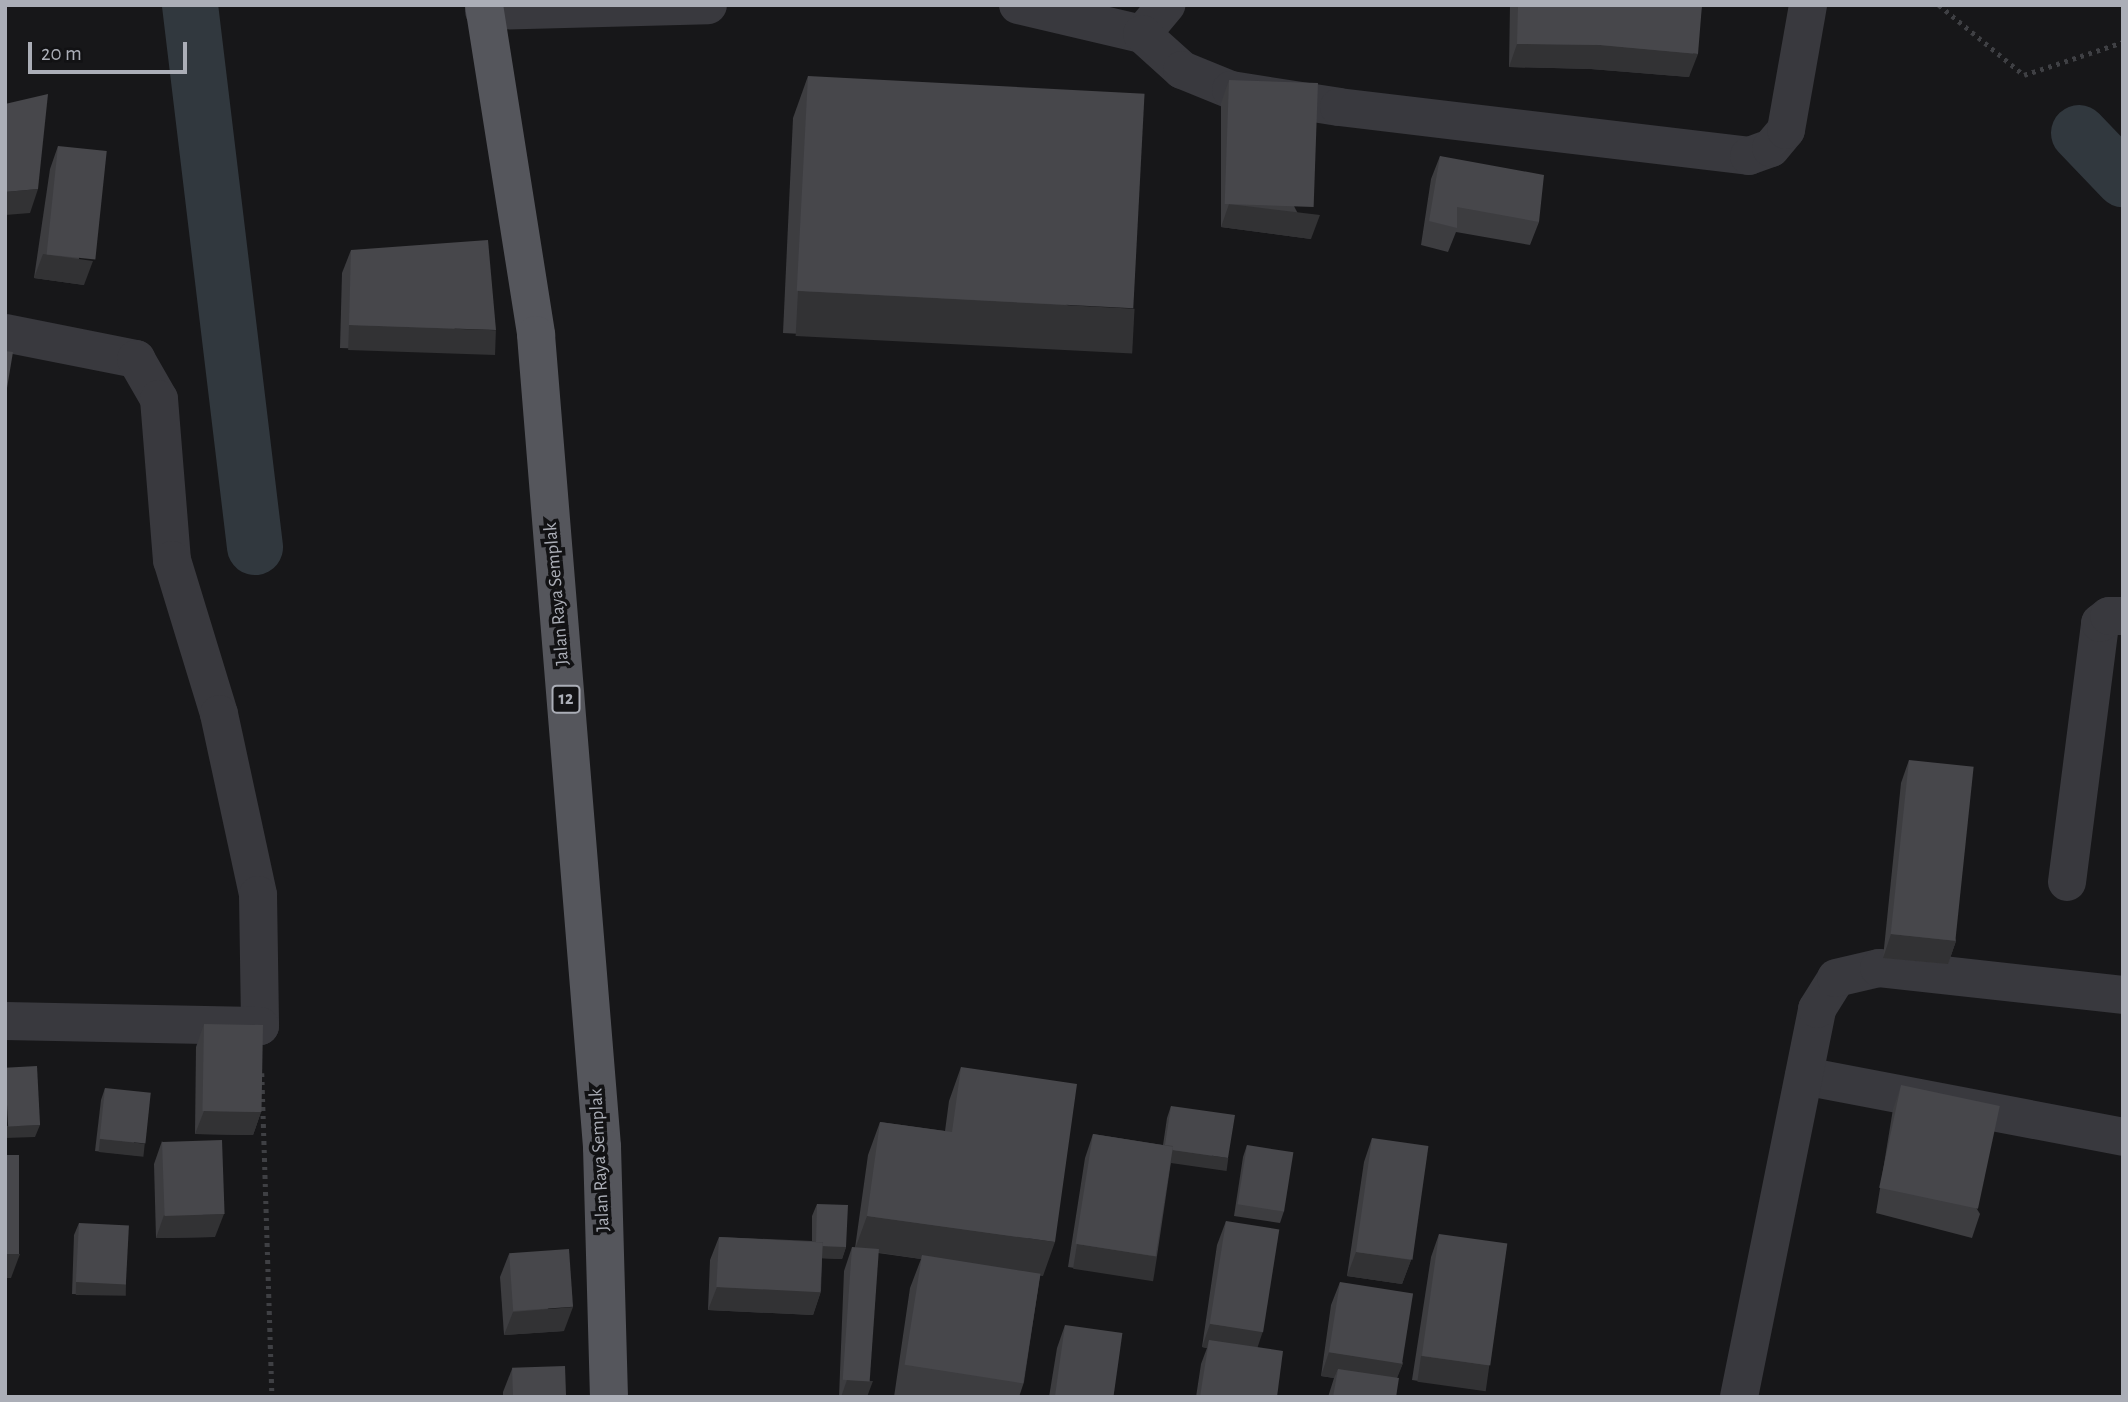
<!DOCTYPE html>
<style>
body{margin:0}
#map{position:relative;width:2128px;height:1402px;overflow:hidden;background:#171719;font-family:"Alegreya Sans",sans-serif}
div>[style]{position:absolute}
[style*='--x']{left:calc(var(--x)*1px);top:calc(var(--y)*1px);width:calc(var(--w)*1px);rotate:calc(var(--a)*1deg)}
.canal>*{height:56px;margin:-28px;padding:0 28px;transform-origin:28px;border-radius:28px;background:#31383e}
.path>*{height:4.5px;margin-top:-2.25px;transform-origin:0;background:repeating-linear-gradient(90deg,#3f4044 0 3.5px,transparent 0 8.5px)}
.minor>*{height:38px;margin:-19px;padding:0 19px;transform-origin:19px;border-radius:19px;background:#39393e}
.major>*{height:38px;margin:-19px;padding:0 19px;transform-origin:19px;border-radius:19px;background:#55565c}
.wall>*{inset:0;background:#3d3d40}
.shaded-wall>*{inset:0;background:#323234;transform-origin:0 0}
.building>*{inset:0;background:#47474b;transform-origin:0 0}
span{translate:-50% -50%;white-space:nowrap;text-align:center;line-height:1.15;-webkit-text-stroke:7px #121214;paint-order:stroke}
.shield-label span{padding:2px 5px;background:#121214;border:2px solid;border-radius:5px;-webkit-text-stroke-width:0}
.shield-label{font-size:18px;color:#abaeb7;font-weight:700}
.street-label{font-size:19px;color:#abaeb7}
.frame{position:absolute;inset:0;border:7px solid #abaeb7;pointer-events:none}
.scale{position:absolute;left:28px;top:42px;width:159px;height:32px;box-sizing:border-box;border:4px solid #abaeb7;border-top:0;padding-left:9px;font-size:21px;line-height:24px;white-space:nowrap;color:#abaeb7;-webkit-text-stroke:5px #121214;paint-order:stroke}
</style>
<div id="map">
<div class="canal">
<i style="--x:190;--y:5;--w:546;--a:83.16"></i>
<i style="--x:2079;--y:133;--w:64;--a:46.3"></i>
</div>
<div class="path">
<i style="--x:1939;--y:5;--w:110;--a:39.5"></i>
<i style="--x:2024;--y:75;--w:104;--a:-18.4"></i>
<i style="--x:262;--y:1073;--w:324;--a:88.2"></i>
</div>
<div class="minor">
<i style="--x:1018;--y:5;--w:127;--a:13.2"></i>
<i style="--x:1142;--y:34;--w:38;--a:-50"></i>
<i style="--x:484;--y:11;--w:224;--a:-1.5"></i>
<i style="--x:1142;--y:34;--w:54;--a:42"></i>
<i style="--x:1182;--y:70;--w:53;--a:22.2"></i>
<i style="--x:1231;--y:90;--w:109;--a:8.9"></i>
<i style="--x:1339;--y:107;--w:413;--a:6.8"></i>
<i style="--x:1749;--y:156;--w:23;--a:-20"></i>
<i style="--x:1771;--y:148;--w:23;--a:-50"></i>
<i style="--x:1786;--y:130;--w:127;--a:-80"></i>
<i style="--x:5;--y:333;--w:134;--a:11.2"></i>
<i style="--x:136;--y:359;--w:46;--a:60.1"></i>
<i style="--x:159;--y:399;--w:162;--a:85.4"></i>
<i style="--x:172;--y:560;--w:161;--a:73"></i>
<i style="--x:219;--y:714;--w:185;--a:77.8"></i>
<i style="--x:258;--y:895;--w:131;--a:89.1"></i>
<i style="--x:260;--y:1026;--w:255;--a:-178.9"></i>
<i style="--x:2067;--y:882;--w:261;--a:-82.7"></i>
<i style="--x:2100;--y:623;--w:11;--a:-38"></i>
<i style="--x:2109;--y:616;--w:14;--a:0"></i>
<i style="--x:1804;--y:1076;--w:325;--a:10.8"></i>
<i style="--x:1739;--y:1397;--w:396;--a:-78.6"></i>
<i style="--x:1817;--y:1009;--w:36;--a:-58"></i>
<i style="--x:1836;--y:978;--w:44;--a:-13.1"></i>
<i style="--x:1879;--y:968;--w:245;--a:6.3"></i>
</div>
<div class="major">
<i style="--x:484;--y:5;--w:334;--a:81"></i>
<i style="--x:536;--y:335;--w:815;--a:85.35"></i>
<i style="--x:602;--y:1147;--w:250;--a:88.4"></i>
</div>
<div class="wall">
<i style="clip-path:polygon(1510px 5px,1702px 5px,1689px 77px,1591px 69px,1509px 67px)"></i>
<i style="clip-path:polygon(808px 76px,1119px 351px,783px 333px,793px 118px)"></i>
<i style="clip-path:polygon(1229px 80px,1311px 239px,1221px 227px,1221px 103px)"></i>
<i style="clip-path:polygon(58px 146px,84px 285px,34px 278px,50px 169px)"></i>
<i style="clip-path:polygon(1440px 156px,1539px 222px,1530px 245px,1456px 232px,1448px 252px,1421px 245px,1431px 179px)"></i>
<i style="clip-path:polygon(351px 250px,487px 353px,340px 348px,342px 273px)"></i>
<i style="clip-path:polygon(1909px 760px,1956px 941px,1948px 964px,1883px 958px,1901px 783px)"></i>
<i style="clip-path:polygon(204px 1024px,261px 1112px,253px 1135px,195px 1134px,196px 1047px)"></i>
<i style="clip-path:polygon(961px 1067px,1043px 1276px,1040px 1275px,1024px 1382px,1019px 1397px,894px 1397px,910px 1288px,921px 1259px,878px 1253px,867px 1397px,839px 1397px,844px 1271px,852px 1247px,855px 1248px,868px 1155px,880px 1122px,945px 1131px,949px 1101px)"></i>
<i style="clip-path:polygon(1901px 1085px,1980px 1214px,1972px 1238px,1876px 1213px,1893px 1109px)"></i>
<i style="clip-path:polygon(105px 1088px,141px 1156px,95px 1151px,101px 1100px)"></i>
<i style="clip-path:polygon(1171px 1106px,1224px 1170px,1171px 1162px,1157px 1256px,1148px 1279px,1068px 1267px,1085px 1158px,1093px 1134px,1163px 1145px,1167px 1118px)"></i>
<i style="clip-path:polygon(1372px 1138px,1411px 1260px,1402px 1284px,1347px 1276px,1364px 1162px)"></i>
<i style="clip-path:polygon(162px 1141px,215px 1237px,156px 1238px,154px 1164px)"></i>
<i style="clip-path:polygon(1247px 1145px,1284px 1211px,1280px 1223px,1234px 1216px,1243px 1157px)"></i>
<i style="clip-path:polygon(817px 1204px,846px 1247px,842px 1259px,822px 1258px,821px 1291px,813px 1315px,708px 1310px,710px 1260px,719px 1237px,812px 1241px,812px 1216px)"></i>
<i style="clip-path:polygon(1226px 1221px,1257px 1348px,1277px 1397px,1196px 1397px,1201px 1364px,1207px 1348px,1202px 1347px,1217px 1245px)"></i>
<i style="clip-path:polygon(79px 1223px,126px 1283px,122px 1295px,72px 1294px,74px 1235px)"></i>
<i style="clip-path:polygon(1439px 1234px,1489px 1366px,1481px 1390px,1412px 1380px,1431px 1257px)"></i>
<i style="clip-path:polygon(509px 1254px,564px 1331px,504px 1335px,500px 1277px)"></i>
<i style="clip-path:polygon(1340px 1282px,1403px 1363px,1397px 1377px,1396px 1397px,1328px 1397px,1334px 1378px,1321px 1376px,1331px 1305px)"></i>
<i style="clip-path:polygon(1065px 1325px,1112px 1397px,1049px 1397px,1057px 1348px)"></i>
<i style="clip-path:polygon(512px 1369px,566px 1397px,503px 1397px,503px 1392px)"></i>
</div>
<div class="shaded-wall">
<i style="clip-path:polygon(1517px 44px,1600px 45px,1698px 54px,1689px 77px,1591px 69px,1509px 67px)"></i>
<i style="clip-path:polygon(38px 189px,30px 213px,5px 215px,5px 192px)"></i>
<i style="clip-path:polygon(1229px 204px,1320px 215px,1311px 239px,1221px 227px)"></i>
<i style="clip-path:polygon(43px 254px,93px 261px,84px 285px,34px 278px)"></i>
<i style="left:798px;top:291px;width:337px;height:45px;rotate:3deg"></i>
<i style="left:349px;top:325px;width:147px;height:25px;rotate:2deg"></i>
<i style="clip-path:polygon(1891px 934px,1956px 941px,1948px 964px,1883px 958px)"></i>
<i style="clip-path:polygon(204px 1111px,261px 1112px,253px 1135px,195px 1134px)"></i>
<i style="clip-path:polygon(40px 1125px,35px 1137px,5px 1138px,5px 1126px)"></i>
<i style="left:100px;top:1139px;width:45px;height:13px;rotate:6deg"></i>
<i style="left:1164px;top:1149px;width:65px;height:13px;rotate:8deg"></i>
<i style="clip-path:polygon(224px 1214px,215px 1237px,156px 1238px,164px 1215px)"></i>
<i style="clip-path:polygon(867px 1216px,1055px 1242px,1043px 1276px,922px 1259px,922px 1255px,921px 1259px,855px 1249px)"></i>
<i style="left:1077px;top:1244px;width:81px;height:25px;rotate:9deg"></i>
<i style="clip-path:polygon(815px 1246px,846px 1247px,842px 1259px,811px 1258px)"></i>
<i style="clip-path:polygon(1356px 1252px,1411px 1260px,1402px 1284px,1347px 1276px)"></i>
<i style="clip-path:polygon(5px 1254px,20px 1254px,11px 1278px,5px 1278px)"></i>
<i style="left:76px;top:1282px;width:50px;height:13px;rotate:1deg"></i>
<i style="clip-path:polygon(717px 1287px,821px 1291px,813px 1315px,708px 1310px)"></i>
<i style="clip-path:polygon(573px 1307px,564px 1331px,504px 1335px,513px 1312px)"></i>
<i style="clip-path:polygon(1210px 1324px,1263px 1331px,1255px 1355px,1209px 1340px,1207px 1348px,1202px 1347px)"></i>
<i style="clip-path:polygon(1329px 1352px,1403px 1363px,1394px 1386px,1338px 1369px,1334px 1378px,1321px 1376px)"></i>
<i style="left:1421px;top:1356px;width:69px;height:26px;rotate:8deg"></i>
<i style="clip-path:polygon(847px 1380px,873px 1381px,867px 1397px,841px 1397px)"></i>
</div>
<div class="building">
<i style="clip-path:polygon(1518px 5px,1702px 5px,1698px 54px,1600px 45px,1517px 44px)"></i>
<i style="left:808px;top:76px;width:337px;height:215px;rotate:3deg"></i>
<i style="left:1229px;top:80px;width:89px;height:124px;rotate:2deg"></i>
<i style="clip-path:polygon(48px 94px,38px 189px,5px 192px,5px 104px)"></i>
<i style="left:58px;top:146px;width:49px;height:109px;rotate:6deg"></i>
<i style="clip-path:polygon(1440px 156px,1544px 175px,1539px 222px,1457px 207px,1457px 228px,1429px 221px)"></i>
<i style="clip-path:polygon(488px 240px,496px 330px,349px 325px,351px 250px)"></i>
<i style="clip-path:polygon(5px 351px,13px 352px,5px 400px)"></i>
<i style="left:1909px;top:760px;width:65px;height:175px;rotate:6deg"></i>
<i style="left:204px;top:1024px;width:59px;height:87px;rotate:1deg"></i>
<i style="left:37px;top:1066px;width:59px;height:32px;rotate:87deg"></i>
<i style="clip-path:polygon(961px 1067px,1077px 1084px,1055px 1242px,867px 1216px,880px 1122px,952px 1132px)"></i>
<i style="left:1901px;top:1085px;width:101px;height:105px;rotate:12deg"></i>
<i style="left:105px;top:1088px;width:46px;height:51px;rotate:6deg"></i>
<i style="clip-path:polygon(1171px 1106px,1235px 1115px,1228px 1158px,1173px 1150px,1173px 1146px,1165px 1145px)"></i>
<i style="left:1093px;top:1134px;width:81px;height:111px;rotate:9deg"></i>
<i style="left:1372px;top:1138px;width:57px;height:115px;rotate:8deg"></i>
<i style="left:222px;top:1140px;width:74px;height:60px;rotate:88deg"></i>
<i style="left:1247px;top:1145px;width:47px;height:60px;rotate:9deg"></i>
<i style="left:5px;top:1155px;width:14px;height:99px"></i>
<i style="clip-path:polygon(817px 1204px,848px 1205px,846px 1247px,823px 1246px,823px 1242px,816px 1242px)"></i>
<i style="left:1226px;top:1221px;width:54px;height:104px;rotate:9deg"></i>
<i style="left:79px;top:1223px;width:50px;height:59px;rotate:3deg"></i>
<i style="left:1439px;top:1234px;width:69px;height:123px;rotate:8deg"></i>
<i style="left:719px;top:1237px;width:104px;height:50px;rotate:3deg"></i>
<i style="left:852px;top:1247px;width:27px;height:133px;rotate:4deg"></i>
<i style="left:569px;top:1249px;width:58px;height:60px;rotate:86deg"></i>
<i style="left:922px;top:1255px;width:120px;height:111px;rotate:9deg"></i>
<i style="left:1340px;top:1282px;width:74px;height:71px;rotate:9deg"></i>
<i style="left:1065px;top:1325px;width:58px;height:73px;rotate:8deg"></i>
<i style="clip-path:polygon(1209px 1340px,1283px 1351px,1277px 1397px,1200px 1397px)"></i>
<i style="left:565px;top:1366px;width:31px;height:53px;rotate:88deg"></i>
<i style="clip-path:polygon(1338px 1369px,1399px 1378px,1396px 1397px,1333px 1397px)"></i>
</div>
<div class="shield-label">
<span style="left:566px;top:699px">12</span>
</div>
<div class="street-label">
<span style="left:557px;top:594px;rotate:-95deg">Jalan Raya Semplak</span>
<span style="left:600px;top:1160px;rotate:-93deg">Jalan Raya Semplak</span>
</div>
<div class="frame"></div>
<div class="scale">20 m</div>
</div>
